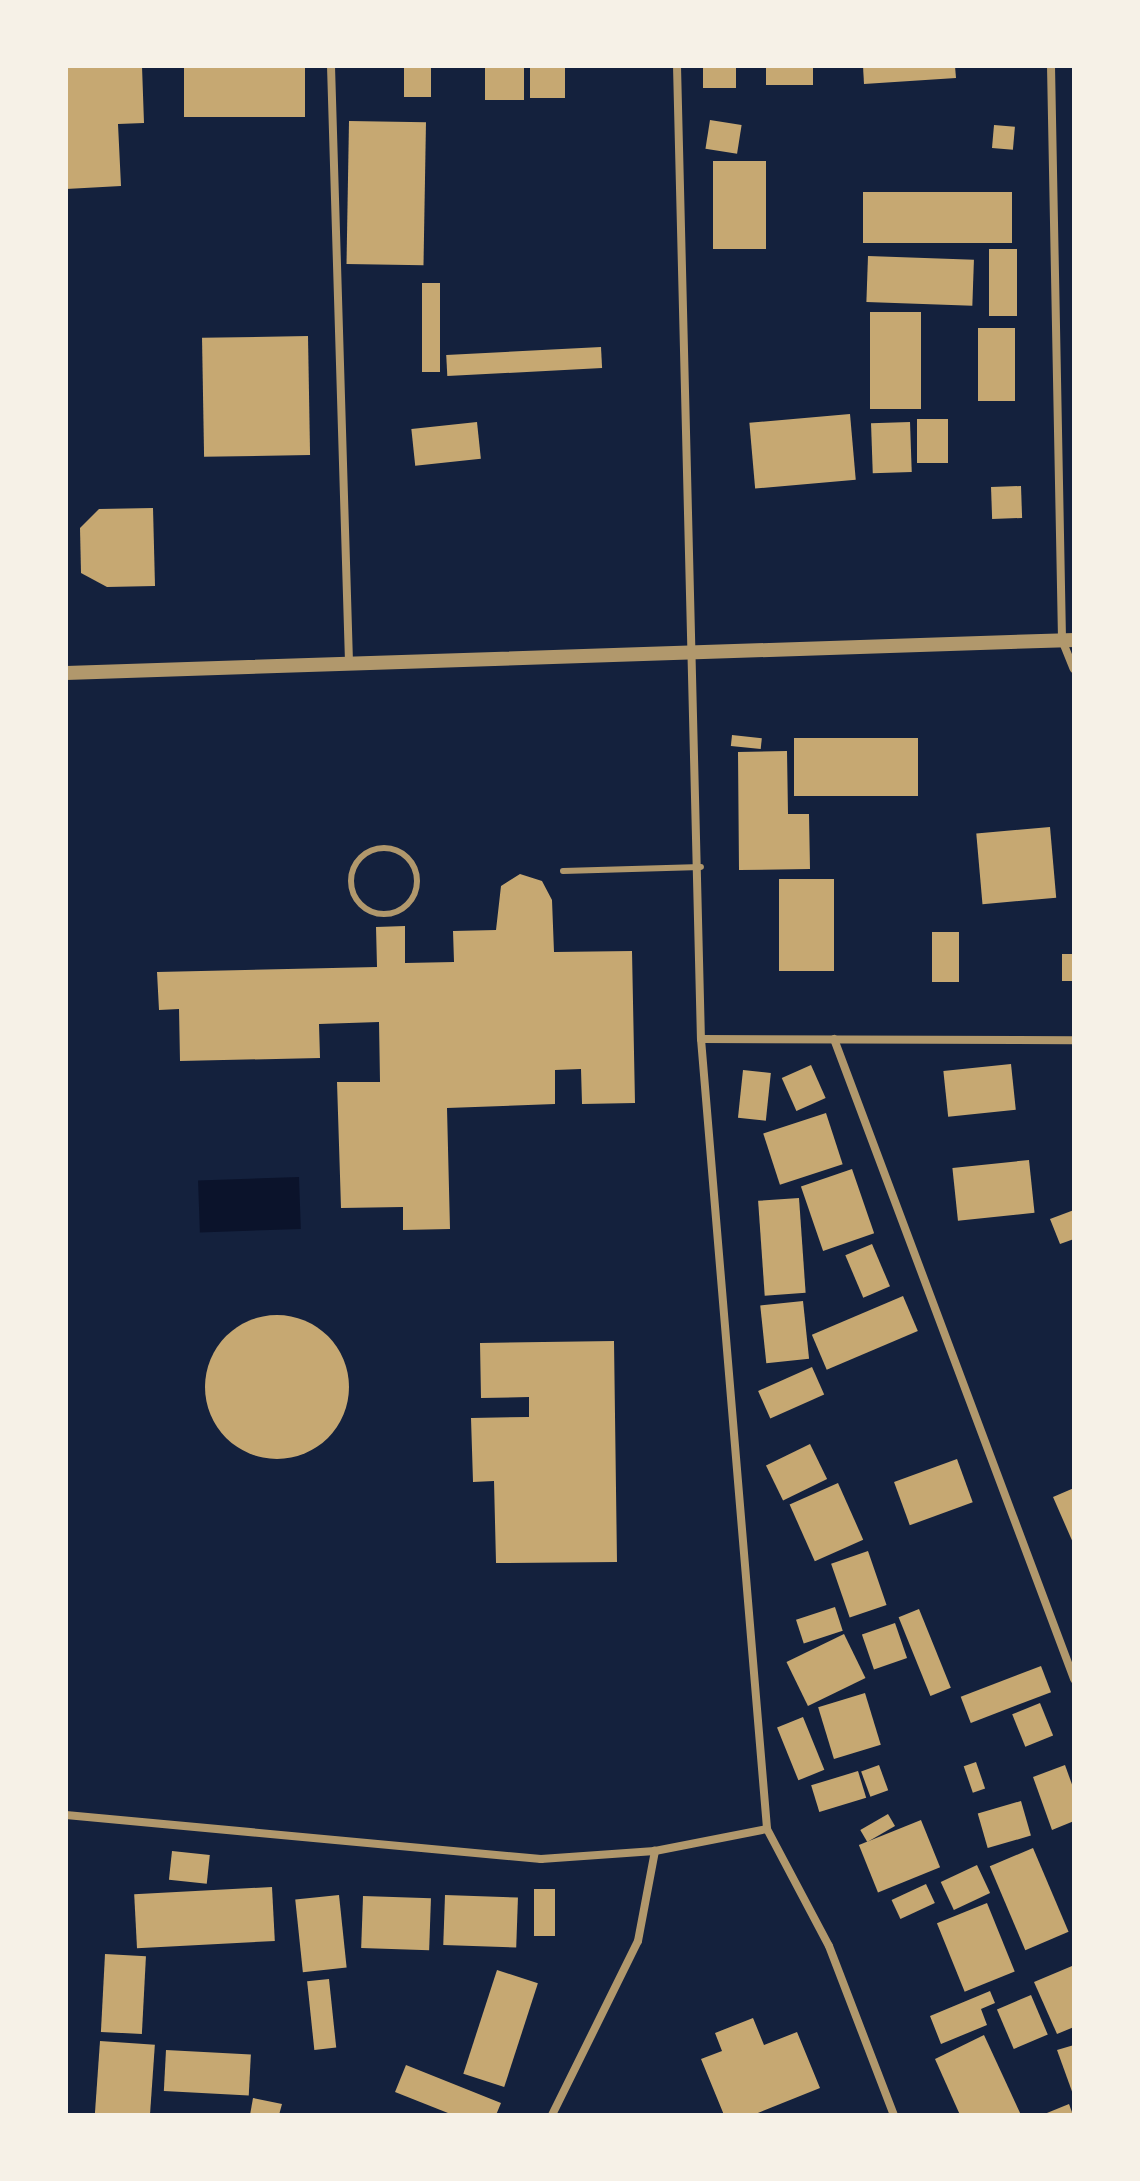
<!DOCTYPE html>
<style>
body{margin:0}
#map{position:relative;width:1140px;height:2181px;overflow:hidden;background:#14213d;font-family:"Fira Sans Condensed",sans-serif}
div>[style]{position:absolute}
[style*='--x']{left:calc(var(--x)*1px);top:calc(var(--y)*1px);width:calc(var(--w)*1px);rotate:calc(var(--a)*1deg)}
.water>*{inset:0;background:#0b132b;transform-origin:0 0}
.building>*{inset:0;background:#c6a872;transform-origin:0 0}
.round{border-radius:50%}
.service>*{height:6px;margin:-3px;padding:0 3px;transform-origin:3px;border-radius:3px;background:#b1986c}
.service>.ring{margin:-3px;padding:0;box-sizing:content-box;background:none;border:6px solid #b1986c;border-radius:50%}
.minor>*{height:8px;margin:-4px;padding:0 4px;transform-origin:4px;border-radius:4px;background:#b1986c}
.tertiary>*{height:14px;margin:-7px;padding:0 7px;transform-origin:7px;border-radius:7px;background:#b1986c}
span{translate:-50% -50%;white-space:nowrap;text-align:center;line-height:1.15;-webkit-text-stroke:8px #f6f1e7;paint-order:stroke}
.frame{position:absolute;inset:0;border:68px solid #f6f1e7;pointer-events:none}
</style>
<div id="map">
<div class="water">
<i style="left:299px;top:1177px;width:52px;height:101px;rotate:88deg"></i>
</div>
<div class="building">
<i style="clip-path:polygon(66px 66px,142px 66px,144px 123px,118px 124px,121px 186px,66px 189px)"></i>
<i style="left:184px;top:66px;width:121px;height:51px"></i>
<i style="left:404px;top:66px;width:27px;height:31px"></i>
<i style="left:485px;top:66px;width:39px;height:34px"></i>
<i style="left:565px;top:66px;width:32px;height:35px;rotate:90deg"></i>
<i style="left:703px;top:66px;width:33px;height:22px"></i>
<i style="left:766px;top:66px;width:47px;height:19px"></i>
<i style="clip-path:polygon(863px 66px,955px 66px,956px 78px,864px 84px)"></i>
<i style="left:710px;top:120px;width:32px;height:29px;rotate:9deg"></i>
<i style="left:349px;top:121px;width:77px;height:143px;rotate:1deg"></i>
<i style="left:994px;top:125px;width:21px;height:23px;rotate:5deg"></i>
<i style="left:713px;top:161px;width:53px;height:88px"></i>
<i style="left:1012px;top:192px;width:51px;height:149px;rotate:90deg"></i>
<i style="left:989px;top:249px;width:28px;height:67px"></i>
<i style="left:868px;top:256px;width:106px;height:46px;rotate:2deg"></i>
<i style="left:422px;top:283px;width:18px;height:89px"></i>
<i style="left:870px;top:312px;width:51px;height:97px"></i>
<i style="left:978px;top:328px;width:37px;height:73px"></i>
<i style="left:308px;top:336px;width:119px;height:106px;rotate:89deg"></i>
<i style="left:601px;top:347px;width:21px;height:155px;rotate:87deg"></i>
<i style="left:850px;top:414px;width:66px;height:101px;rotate:85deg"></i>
<i style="left:917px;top:419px;width:31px;height:44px"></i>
<i style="left:477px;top:422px;width:37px;height:66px;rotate:84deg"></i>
<i style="left:910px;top:422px;width:50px;height:39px;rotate:88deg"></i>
<i style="left:1021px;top:486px;width:32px;height:30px;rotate:88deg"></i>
<i style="clip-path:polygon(153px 508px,155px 586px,107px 587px,81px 573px,80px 528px,99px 509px)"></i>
<i style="left:732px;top:735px;width:30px;height:11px;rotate:6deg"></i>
<i style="left:794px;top:738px;width:124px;height:58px"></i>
<i style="clip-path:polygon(787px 751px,788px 814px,809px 814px,810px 869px,739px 870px,738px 752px)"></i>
<i style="left:1050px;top:827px;width:71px;height:74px;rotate:85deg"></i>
<i style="clip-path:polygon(520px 874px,542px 881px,552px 900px,554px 952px,632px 951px,635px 1103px,582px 1104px,581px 1069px,555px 1070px,555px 1104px,447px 1108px,450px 1229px,403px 1230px,403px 1207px,341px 1208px,337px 1082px,380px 1082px,379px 1022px,319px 1024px,320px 1058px,180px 1061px,179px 1009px,159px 1010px,157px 972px,377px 967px,376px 927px,405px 926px,405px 963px,454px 962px,453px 931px,496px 930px,501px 886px)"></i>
<i style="left:779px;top:879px;width:55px;height:92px"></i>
<i style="left:932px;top:932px;width:27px;height:50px"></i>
<i style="left:1074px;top:954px;width:27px;height:12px;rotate:90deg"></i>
<i style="left:1011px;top:1064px;width:46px;height:68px;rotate:84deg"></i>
<i style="left:811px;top:1065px;width:36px;height:32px;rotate:66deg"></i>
<i style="left:743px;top:1070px;width:28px;height:48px;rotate:6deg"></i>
<i style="left:826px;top:1113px;width:54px;height:66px;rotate:72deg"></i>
<i style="left:1029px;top:1160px;width:53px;height:77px;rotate:84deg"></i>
<i style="left:852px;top:1169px;width:68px;height:54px;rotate:71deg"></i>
<i style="left:799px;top:1198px;width:95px;height:41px;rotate:86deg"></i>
<i style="clip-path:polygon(1074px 1210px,1074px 1239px,1060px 1244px,1050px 1219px)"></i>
<i style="left:872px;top:1244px;width:46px;height:29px;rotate:67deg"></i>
<i style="left:903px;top:1296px;width:38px;height:99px;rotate:67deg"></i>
<i style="left:803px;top:1301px;width:58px;height:43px;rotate:84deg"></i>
<i class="round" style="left:205px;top:1315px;width:144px;height:144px"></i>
<i style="clip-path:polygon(614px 1341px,617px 1562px,496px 1563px,494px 1481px,473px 1482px,471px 1418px,529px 1417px,529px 1397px,481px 1398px,480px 1343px)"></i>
<i style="left:812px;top:1367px;width:30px;height:59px;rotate:66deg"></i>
<i style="left:810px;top:1444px;width:39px;height:49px;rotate:64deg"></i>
<i style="left:957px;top:1459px;width:46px;height:67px;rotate:70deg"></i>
<i style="left:838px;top:1483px;width:62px;height:53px;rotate:66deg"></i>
<i style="clip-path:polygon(1074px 1488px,1074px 1545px,1053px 1497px)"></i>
<i style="left:868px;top:1551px;width:57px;height:39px;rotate:71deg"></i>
<i style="left:835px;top:1607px;width:25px;height:41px;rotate:72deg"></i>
<i style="left:919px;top:1609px;width:85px;height:22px;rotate:68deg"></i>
<i style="left:895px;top:1623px;width:37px;height:35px;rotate:71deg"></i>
<i style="left:844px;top:1634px;width:49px;height:64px;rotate:64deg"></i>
<i style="left:1041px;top:1666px;width:28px;height:86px;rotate:69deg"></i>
<i style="left:865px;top:1693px;width:54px;height:49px;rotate:73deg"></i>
<i style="left:1040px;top:1703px;width:35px;height:30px;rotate:68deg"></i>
<i style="left:803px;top:1717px;width:57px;height:28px;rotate:68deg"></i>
<i style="left:976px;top:1762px;width:28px;height:13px;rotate:71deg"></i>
<i style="left:879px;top:1765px;width:27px;height:19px;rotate:70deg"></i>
<i style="clip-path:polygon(1065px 1765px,1074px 1790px,1074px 1821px,1052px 1830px,1033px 1777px)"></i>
<i style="left:858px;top:1771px;width:28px;height:49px;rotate:73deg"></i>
<i style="left:1021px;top:1801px;width:36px;height:45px;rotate:74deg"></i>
<i style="left:888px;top:1814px;width:14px;height:32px;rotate:60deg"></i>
<i style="left:921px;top:1820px;width:51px;height:67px;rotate:68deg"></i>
<i style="left:1033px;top:1848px;width:91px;height:47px;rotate:67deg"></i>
<i style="left:172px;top:1851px;width:38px;height:29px;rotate:6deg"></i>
<i style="left:977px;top:1865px;width:31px;height:40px;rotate:65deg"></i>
<i style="left:926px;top:1884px;width:21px;height:38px;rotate:65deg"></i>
<i style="left:272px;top:1887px;width:54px;height:138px;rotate:87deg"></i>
<i style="left:534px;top:1889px;width:21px;height:47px"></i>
<i style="left:339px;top:1895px;width:73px;height:44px;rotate:84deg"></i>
<i style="left:445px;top:1895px;width:73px;height:50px;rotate:2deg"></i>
<i style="left:363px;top:1896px;width:68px;height:52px;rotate:2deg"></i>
<i style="left:987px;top:1903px;width:74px;height:54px;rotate:68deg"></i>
<i style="left:105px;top:1954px;width:41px;height:78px;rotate:3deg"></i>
<i style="clip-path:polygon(1072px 1966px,1074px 2027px,1057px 2034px,1034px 1982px)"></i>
<i style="left:497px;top:1970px;width:43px;height:109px;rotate:18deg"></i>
<i style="left:329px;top:1979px;width:69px;height:22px;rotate:84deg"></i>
<i style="clip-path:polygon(990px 1991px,995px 2003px,981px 2009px,987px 2025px,941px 2044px,930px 2016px)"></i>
<i style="left:1031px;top:1995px;width:43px;height:37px;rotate:67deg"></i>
<i style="clip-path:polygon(753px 2018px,764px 2045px,797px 2032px,820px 2088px,753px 2115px,724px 2115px,701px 2059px,722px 2051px,715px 2033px)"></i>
<i style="clip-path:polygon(984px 2035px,1021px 2115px,960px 2115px,935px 2059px)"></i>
<i style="left:100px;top:2041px;width:55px;height:74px;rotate:4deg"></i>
<i style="clip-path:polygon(1074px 2045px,1074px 2097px,1057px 2050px)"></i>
<i style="left:166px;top:2050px;width:85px;height:41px;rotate:3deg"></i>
<i style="clip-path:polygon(406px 2065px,501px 2103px,496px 2115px,453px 2115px,395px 2092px)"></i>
<i style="clip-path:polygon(253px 2098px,282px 2104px,279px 2115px,250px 2115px)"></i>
<i style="clip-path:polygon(1069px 2104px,1073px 2115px,1042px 2115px)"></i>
</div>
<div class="service">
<i class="ring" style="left:351px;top:848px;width:60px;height:60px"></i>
<i style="--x:563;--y:871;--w:138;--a:-1.7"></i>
</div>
<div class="minor">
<i style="--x:331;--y:66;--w:596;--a:88.27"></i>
<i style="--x:677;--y:66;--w:973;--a:88.59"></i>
<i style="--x:701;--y:1039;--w:793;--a:85.22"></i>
<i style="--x:767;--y:1829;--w:132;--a:62.1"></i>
<i style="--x:829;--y:1946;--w:181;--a:69"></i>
<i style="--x:1051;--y:66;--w:574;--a:88.9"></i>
<i style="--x:1062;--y:640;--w:31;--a:68"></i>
<i style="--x:701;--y:1039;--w:373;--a:0.2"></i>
<i style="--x:834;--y:1039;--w:684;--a:69.44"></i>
<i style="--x:66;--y:1815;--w:477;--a:5.3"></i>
<i style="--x:541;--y:1859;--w:114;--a:-4"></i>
<i style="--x:655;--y:1851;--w:114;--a:-11.1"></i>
<i style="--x:552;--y:2115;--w:194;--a:-63.7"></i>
<i style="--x:638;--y:1941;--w:92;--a:-79.3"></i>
</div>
<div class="tertiary">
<i style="--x:66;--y:673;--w:1009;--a:-1.88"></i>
</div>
<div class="frame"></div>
</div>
